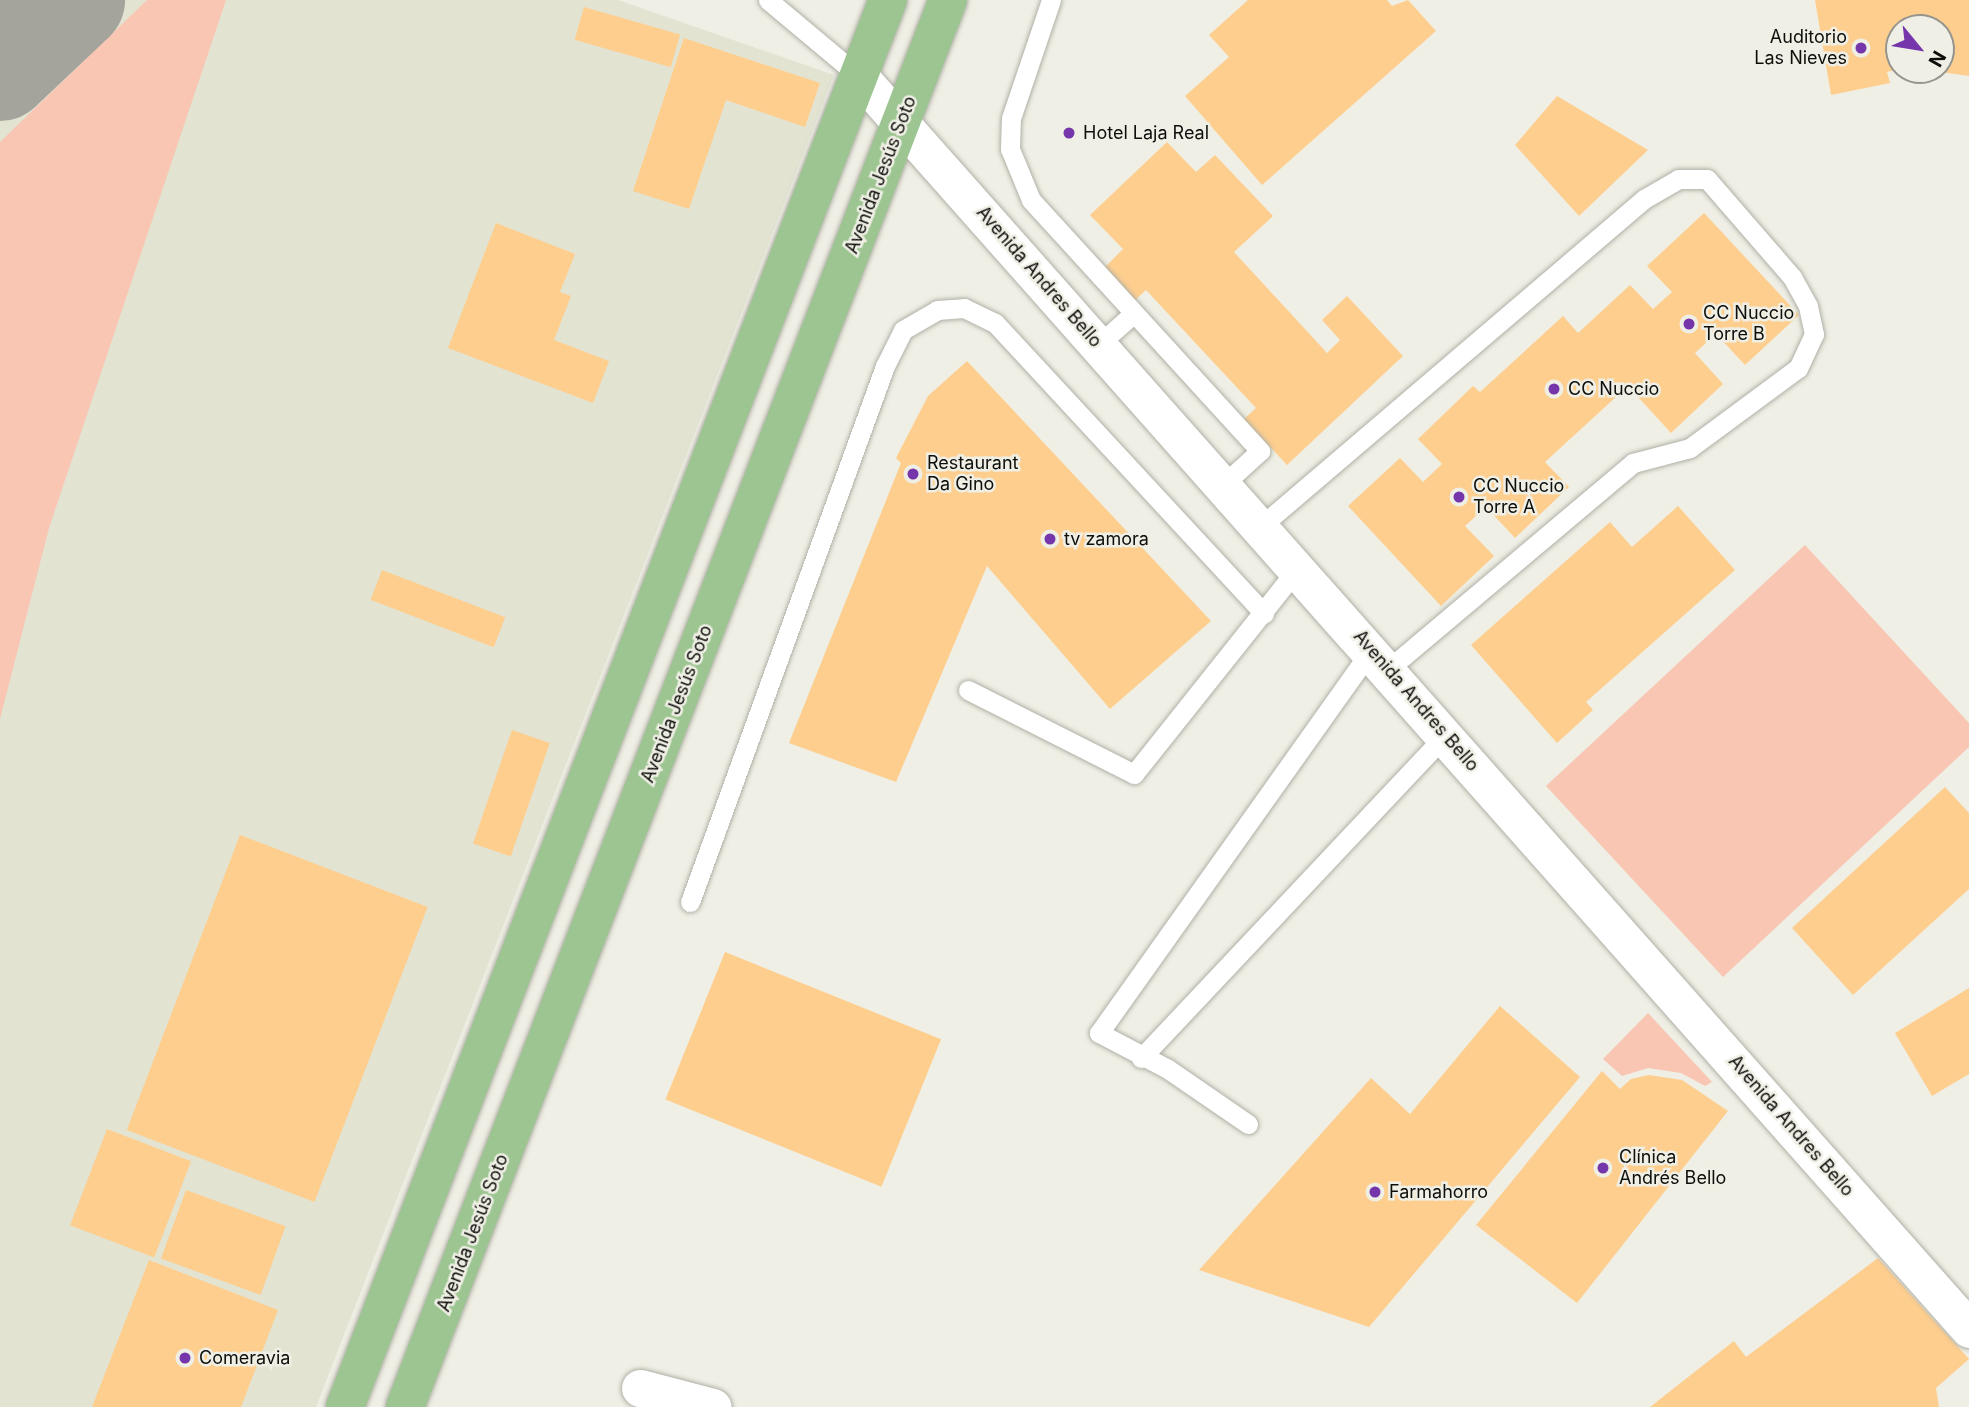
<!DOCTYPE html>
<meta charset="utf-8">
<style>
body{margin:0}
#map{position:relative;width:1969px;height:1407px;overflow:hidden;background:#efefe5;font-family:Inter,sans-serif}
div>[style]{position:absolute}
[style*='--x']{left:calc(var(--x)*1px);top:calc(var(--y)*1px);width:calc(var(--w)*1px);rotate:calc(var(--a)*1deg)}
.built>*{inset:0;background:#e3e3d2}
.green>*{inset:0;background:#f8c6b3}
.taxiway>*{height:102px;margin:-51px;padding:0 51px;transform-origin:51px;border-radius:51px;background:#a4a49c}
.building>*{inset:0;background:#fece8e;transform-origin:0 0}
.roads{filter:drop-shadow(0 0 2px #b0b0a7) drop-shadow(0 0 2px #b0b0a7)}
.service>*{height:19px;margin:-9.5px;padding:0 9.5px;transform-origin:9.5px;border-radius:9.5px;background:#fff}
.minor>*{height:37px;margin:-18.5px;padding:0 18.5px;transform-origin:18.5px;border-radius:18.5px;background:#fff}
.primary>*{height:38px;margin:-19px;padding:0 19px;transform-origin:19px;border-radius:19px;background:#9cc591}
.dots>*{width:19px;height:19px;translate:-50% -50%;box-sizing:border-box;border:4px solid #efefe5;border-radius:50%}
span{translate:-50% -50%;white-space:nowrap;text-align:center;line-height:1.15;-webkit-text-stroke:5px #efefe5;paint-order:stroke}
.poi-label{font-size:18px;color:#0e0e0b}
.right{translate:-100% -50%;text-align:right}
.left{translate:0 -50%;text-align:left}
.street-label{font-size:18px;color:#0e0e0b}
.north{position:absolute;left:1885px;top:14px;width:70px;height:70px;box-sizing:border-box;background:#efefe5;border:2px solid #95958e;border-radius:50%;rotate:120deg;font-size:19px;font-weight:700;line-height:28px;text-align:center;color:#0e0e0b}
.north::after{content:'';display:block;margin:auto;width:24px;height:32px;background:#7636ab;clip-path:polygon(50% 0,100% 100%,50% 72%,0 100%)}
</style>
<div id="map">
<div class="built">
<i style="clip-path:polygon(0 0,618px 0,834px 75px,316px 1407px,0 1407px)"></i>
</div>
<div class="green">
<i style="clip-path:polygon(147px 0,226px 0,49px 528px,0 719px,0 142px)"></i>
<i style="clip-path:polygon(1805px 545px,1969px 723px,1969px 747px,1723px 977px,1546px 786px)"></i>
<i style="clip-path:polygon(1648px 1013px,1712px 1082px,1705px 1086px,1681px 1073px,1648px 1068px,1622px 1076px,1603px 1059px)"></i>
</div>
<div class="taxiway">
<i style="--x:0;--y:70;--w:102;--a:-43.4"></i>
</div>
<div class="building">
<i style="clip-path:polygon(1248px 0,1387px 0,1392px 6px,1408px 0,1436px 31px,1262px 185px,1185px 96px,1229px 57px,1209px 35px)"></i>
<i style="clip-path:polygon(1815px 0,1969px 0,1969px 76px,1941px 72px,1941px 28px,1899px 28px,1899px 69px,1887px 72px,1890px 83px,1831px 95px)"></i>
<i style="left:584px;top:7px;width:100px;height:34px;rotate:16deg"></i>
<i style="clip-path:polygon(684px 38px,820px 83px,805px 127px,726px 100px,689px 209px,633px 191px)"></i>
<i style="clip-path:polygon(1557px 96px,1648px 150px,1579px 216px,1515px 145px)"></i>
<i style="clip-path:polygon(1167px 142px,1196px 172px,1215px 155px,1273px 216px,1234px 252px,1327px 353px,1340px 340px,1322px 320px,1347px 296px,1403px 356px,1287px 465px,1244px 419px,1256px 408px,1146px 290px,1134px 301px,1104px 268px,1123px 249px,1090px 215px)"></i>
<i style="clip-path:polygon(1704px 213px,1799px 315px,1745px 365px,1716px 334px,1695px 353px,1723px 384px,1671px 433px,1628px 386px,1545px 462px,1569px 487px,1515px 538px,1486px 507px,1465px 526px,1494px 556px,1441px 606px,1348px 506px,1400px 458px,1423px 482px,1442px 464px,1418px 439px,1473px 386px,1480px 392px,1563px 316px,1578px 333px,1630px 285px,1653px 309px,1672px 292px,1647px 266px)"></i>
<i style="clip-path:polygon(496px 223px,575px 254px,560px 292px,571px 296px,554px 340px,609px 361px,593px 403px,448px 348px)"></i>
<i style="clip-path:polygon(967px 361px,1211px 621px,1110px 709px,987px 566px,896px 782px,789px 743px,901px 463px,896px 458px,928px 396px)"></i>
<i style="clip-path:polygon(1678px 506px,1735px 570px,1586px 702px,1593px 710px,1557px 743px,1471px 645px,1610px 522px,1632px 547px)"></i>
<i style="left:382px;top:570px;width:132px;height:32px;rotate:21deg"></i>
<i style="left:512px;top:730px;width:40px;height:120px;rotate:19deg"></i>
<i style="clip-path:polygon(1945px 787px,1969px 813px,1969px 889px,1853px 995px,1792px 928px)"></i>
<i style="left:240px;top:835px;width:201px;height:316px;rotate:21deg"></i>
<i style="left:725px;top:952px;width:233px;height:159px;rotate:22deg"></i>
<i style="clip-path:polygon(1969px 988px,1969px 1074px,1932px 1096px,1895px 1033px)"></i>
<i style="clip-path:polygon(1500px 1006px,1580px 1077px,1369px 1327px,1199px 1270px,1371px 1078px,1410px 1114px)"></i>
<i style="clip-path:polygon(1602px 1071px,1620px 1089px,1631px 1079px,1649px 1075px,1682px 1080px,1728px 1111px,1577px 1303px,1476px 1225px)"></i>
<i style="left:107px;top:1129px;width:90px;height:103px;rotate:21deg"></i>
<i style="left:186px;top:1190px;width:106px;height:73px;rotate:20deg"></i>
<i style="clip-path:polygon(1878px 1258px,1969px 1359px,1936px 1388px,1939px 1407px,1650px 1407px,1734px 1341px,1746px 1357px)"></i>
<i style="clip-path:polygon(149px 1260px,278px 1310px,241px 1407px,92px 1407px)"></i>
</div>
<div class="roads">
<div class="service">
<i style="--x:768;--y:0;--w:119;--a:39.9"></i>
<i style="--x:1051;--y:0;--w:125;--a:108.7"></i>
<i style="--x:1011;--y:118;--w:31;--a:92"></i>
<i style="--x:1010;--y:149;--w:55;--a:67.6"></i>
<i style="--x:1031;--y:200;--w:340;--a:47.6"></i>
<i style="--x:1260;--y:451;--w:49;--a:137.5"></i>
<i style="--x:1098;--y:345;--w:48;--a:-41.6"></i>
<i style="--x:1261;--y:526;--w:504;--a:-40.49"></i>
<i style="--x:1644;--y:199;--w:39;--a:-30"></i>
<i style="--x:1678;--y:179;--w:29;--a:0"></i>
<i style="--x:1707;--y:179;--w:130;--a:49.1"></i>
<i style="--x:1792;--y:277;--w:33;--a:61"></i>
<i style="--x:1808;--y:306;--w:29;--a:78"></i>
<i style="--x:1814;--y:334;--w:38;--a:115"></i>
<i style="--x:1798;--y:368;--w:134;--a:143.5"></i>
<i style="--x:1690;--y:448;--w:59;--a:165.3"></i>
<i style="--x:1633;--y:463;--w:320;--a:139.9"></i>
<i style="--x:968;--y:690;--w:186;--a:26.8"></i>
<i style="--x:1134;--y:774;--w:263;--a:-51.5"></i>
<i style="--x:690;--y:902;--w:570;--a:-70.01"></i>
<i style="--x:885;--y:366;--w:40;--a:-63.4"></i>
<i style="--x:903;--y:330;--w:39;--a:-30"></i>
<i style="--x:937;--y:310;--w:27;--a:-4"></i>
<i style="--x:964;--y:308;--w:34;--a:26"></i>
<i style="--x:995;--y:323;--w:396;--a:47.2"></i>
<i style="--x:1141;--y:1058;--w:444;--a:-46.7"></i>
<i style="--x:1248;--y:1124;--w:97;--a:-145.5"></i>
<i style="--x:1168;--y:1069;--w:78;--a:-152.4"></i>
<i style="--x:1099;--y:1033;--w:470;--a:-54.6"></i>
</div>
<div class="minor">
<i style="--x:859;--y:76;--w:1674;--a:48.46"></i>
<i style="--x:640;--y:1388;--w:75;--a:14.6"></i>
</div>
<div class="primary">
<i style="--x:345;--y:1407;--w:1508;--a:-68.9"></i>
<i style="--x:405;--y:1407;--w:1508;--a:-68.9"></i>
</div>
</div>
<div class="dots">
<i style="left:1861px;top:48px;background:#7636ab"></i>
<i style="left:1069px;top:133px;background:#7636ab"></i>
<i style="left:1689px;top:324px;background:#7636ab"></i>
<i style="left:1554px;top:389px;background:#7636ab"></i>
<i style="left:913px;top:474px;background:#7636ab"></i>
<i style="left:1459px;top:497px;background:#7636ab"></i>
<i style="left:1050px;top:539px;background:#7636ab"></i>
<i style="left:1603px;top:1168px;background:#7636ab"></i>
<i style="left:1375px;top:1192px;background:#7636ab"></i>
<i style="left:185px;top:1358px;background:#7636ab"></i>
</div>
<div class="poi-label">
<span class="right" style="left:1847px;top:48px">Auditorio<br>Las Nieves</span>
<span class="left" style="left:1083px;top:133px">Hotel Laja Real</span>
<span class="left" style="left:1703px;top:324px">CC Nuccio<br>Torre B</span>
<span class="left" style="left:1568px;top:389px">CC Nuccio</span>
<span class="left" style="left:927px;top:474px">Restaurant<br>Da Gino</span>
<span class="left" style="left:1473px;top:497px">CC Nuccio<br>Torre A</span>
<span class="left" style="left:1064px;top:539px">tv zamora</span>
<span class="left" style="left:1619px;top:1168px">Clínica<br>Andrés Bello</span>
<span class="left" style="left:1389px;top:1192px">Farmahorro</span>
<span class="left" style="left:199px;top:1358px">Comeravia</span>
</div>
<div class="street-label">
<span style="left:881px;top:175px;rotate:-69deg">Avenida Jesús Soto</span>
<span style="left:1039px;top:277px;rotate:49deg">Avenida Andres Bello</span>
<span style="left:1416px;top:701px;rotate:49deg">Avenida Andres Bello</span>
<span style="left:677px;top:704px;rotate:-69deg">Avenida Jesús Soto</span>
<span style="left:1791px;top:1126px;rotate:49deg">Avenida Andres Bello</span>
<span style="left:473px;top:1233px;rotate:-69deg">Avenida Jesús Soto</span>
</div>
<div class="north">N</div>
</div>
